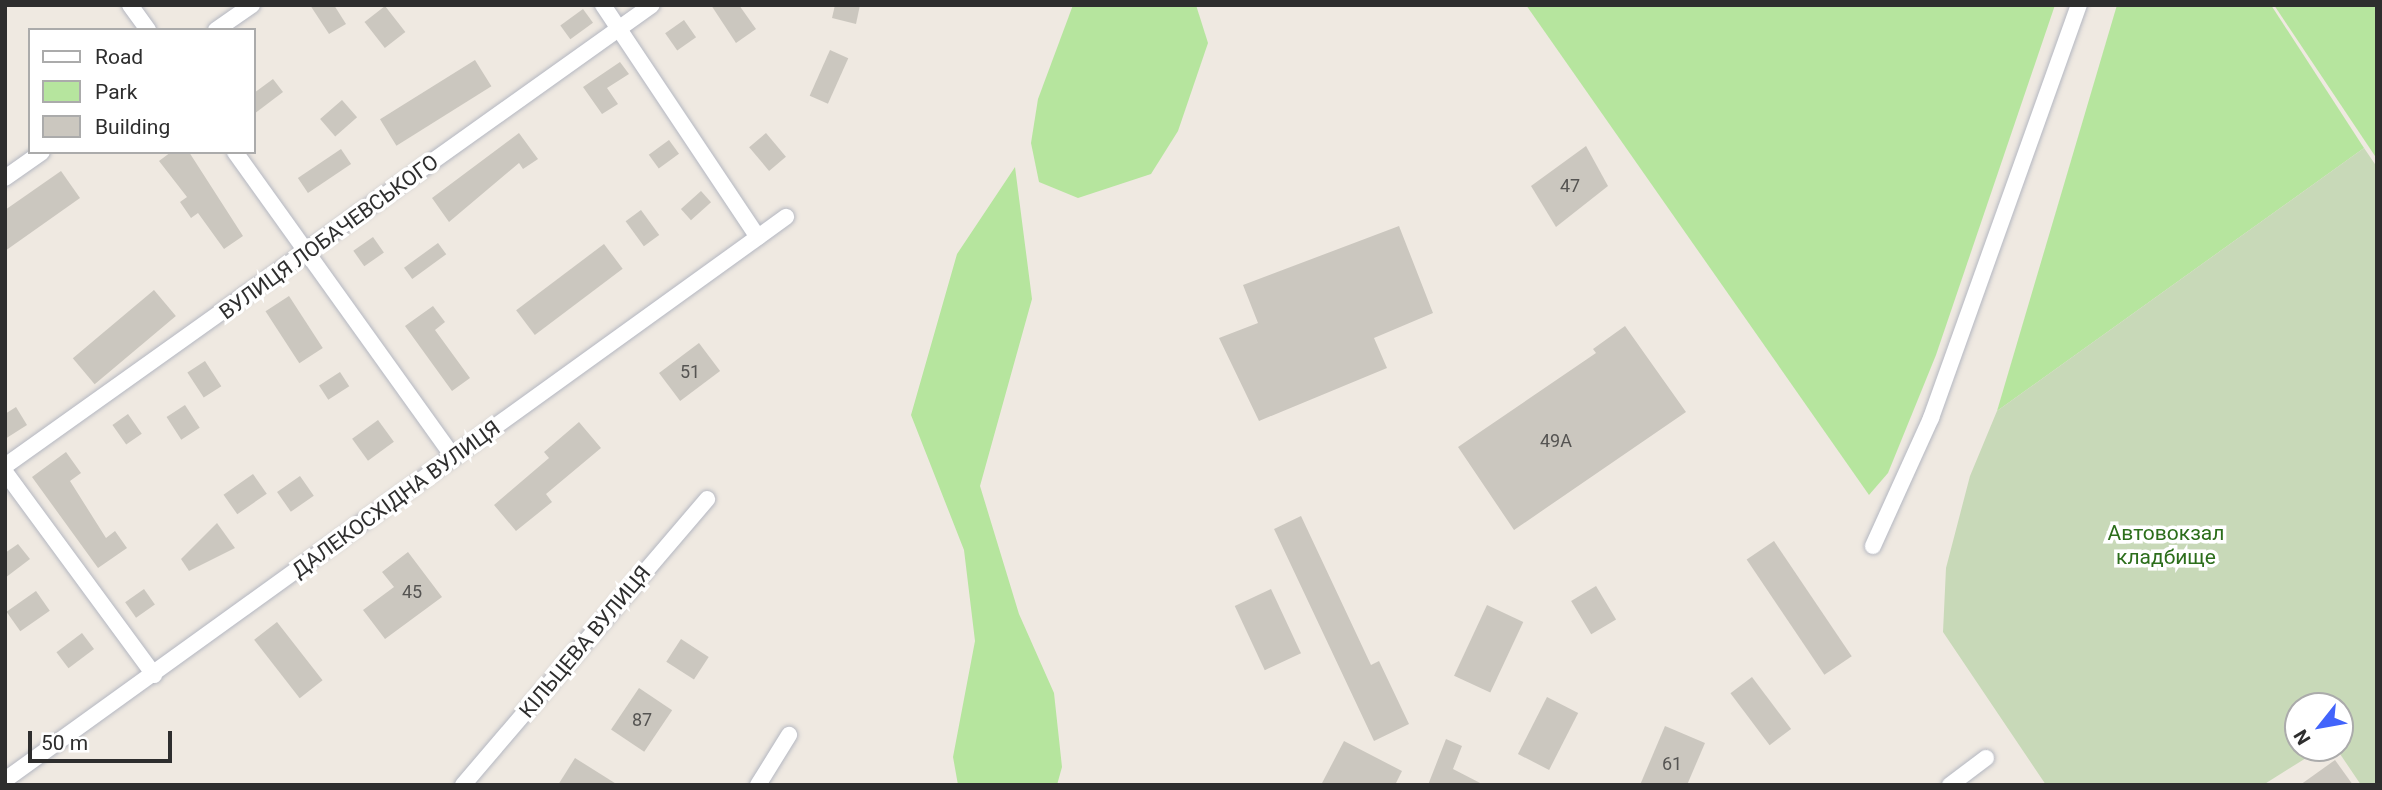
<!DOCTYPE html>
<meta charset="utf-8">
<style>
body{margin:0}
#map{position:relative;width:2382px;height:790px;overflow:hidden;background:#efe9e1;font-family:Roboto,sans-serif}
div>[style]{position:absolute}
[style*='--x']{left:calc(var(--x)*1px);top:calc(var(--y)*1px);width:calc(var(--w)*1px);rotate:calc(var(--a)*1deg)}
.green>*{inset:0;background:#b6e59e}
.cemetery>*{inset:0;background:#c8d9b8}
.building>*{inset:0;background:#cbc7bf;transform-origin:0 0}
.roads{filter:drop-shadow(0 0 2px #b4b7c1) drop-shadow(0 0 2px #b4b7c1)}
.street>*{height:16px;margin:-8px;padding:0 8px;transform-origin:8px;border-radius:8px;background:#fff}
span{translate:-50% -50%;white-space:nowrap;text-align:center;line-height:1.15;-webkit-text-stroke:7px #fff;paint-order:stroke}
.number-label{font-size:18px;color:#555452}
.number-label span{-webkit-text-stroke-width:0}
.street-label{font-size:21px;color:#2e2e2e}
.park-label{font-size:21px;color:#2c6e1b}
.frame{position:absolute;inset:0;border:7px solid #2e2e2e;pointer-events:none}
.legend{position:absolute;left:28px;top:28px;width:228px;height:126px;box-sizing:border-box;background:#fff;border:2px solid #ababab;margin:0;padding:9px 12px;list-style:none;font-size:21px;color:#2e2e2e}
.legend li{display:flex;align-items:center;gap:14px;height:35px}
.legend b{width:35px;border:2px solid #ababab}
.north{position:absolute;left:2284px;top:692px;width:70px;height:70px;box-sizing:border-box;background:#fff;border:2px solid #ababab;border-radius:50%;rotate:239deg;font-size:19px;font-weight:700;line-height:28px;text-align:center;color:#2e2e2e}
.north::after{content:'';display:block;margin:auto;width:24px;height:32px;background:#4264fb;clip-path:polygon(50% 0,100% 100%,50% 72%,0 100%)}
.scale{position:absolute;left:28px;top:731px;width:144px;height:32px;box-sizing:border-box;border:4px solid #2e2e2e;border-top:0;padding-left:9px;font-size:21px;line-height:24px;white-space:nowrap;color:#2e2e2e;-webkit-text-stroke:5px #fff;paint-order:stroke}
</style>
<div id="map">
<div class="green">
<i style="clip-path:polygon(1073px 5px,1196px 5px,1208px 43px,1178px 131px,1151px 174px,1078px 198px,1039px 182px,1031px 143px,1038px 99px)"></i>
<i style="clip-path:polygon(1526px 5px,2055px 5px,1936px 355px,1888px 473px,1869px 495px)"></i>
<i style="clip-path:polygon(2117px 5px,2271px 5px,2364px 148px,1997px 411px)"></i>
<i style="clip-path:polygon(2274px 5px,2377px 5px,2377px 159px)"></i>
<i style="clip-path:polygon(1015px 167px,1032px 299px,980px 486px,1019px 614px,1054px 693px,1062px 767px,1057px 785px,958px 785px,953px 757px,975px 641px,964px 550px,911px 415px,957px 254px)"></i>
</div>
<div class="cemetery">
<i style="clip-path:polygon(2364px 148px,2377px 167px,2377px 785px,2361px 785px,2336px 748px,2340px 706px,2298px 706px,2298px 748px,2322px 748px,2263px 785px,2046px 785px,1943px 632px,1946px 568px,1970px 476px,1997px 411px)"></i>
</div>
<div class="building">
<i style="clip-path:polygon(310px 5px,334px 5px,346px 24px,329px 34px)"></i>
<i style="clip-path:polygon(711px 5px,739px 5px,756px 29px,736px 43px)"></i>
<i style="clip-path:polygon(835px 5px,860px 5px,856px 24px,832px 18px)"></i>
<i style="left:385px;top:6px;width:33px;height:26px;rotate:52deg"></i>
<i style="left:583px;top:9px;width:17px;height:28px;rotate:54deg"></i>
<i style="left:684px;top:20px;width:21px;height:23px;rotate:55deg"></i>
<i style="left:830px;top:50px;width:20px;height:50px;rotate:24deg"></i>
<i style="left:475px;top:60px;width:31px;height:112px;rotate:58deg"></i>
<i style="clip-path:polygon(620px 62px,629px 74px,607px 88px,618px 104px,602px 114px,583px 87px)"></i>
<i style="clip-path:polygon(273px 79px,283px 92px,254px 114px,254px 93px)"></i>
<i style="left:342px;top:100px;width:23px;height:29px;rotate:49deg"></i>
<i style="clip-path:polygon(519px 133px,538px 159px,523px 169px,519px 163px,449px 222px,432px 198px)"></i>
<i style="left:766px;top:133px;width:31px;height:22px;rotate:50deg"></i>
<i style="left:669px;top:140px;width:17px;height:25px;rotate:54deg"></i>
<i style="clip-path:polygon(1586px 146px,1608px 186px,1556px 227px,1531px 186px)"></i>
<i style="left:341px;top:149px;width:18px;height:52px;rotate:56deg"></i>
<i style="clip-path:polygon(171px 152px,189px 152px,243px 236px,224px 249px,198px 213px,191px 218px,180px 202px,187px 197px,159px 161px)"></i>
<i style="clip-path:polygon(61px 171px,80px 198px,5px 251px,5px 210px)"></i>
<i style="left:701px;top:191px;width:15px;height:27px;rotate:48deg"></i>
<i style="left:641px;top:210px;width:31px;height:19px;rotate:54deg"></i>
<i style="clip-path:polygon(1399px 226px,1433px 313px,1374px 338px,1387px 368px,1259px 421px,1219px 338px,1258px 323px,1243px 285px)"></i>
<i style="left:373px;top:237px;width:19px;height:24px;rotate:55deg"></i>
<i style="left:438px;top:243px;width:14px;height:42px;rotate:54deg"></i>
<i style="left:604px;top:244px;width:31px;height:110px;rotate:53deg"></i>
<i style="left:154px;top:290px;width:34px;height:106px;rotate:50deg"></i>
<i style="left:289px;top:296px;width:62px;height:28px;rotate:57deg"></i>
<i style="clip-path:polygon(433px 306px,445px 322px,435px 330px,470px 378px,452px 391px,405px 326px)"></i>
<i style="clip-path:polygon(1625px 326px,1686px 412px,1514px 530px,1458px 447px,1596px 353px,1593px 349px)"></i>
<i style="left:699px;top:343px;width:35px;height:50px;rotate:53deg"></i>
<i style="left:205px;top:361px;width:30px;height:21px;rotate:57deg"></i>
<i style="left:340px;top:372px;width:17px;height:25px;rotate:57deg"></i>
<i style="left:185px;top:405px;width:27px;height:22px;rotate:57deg"></i>
<i style="clip-path:polygon(16px 407px,27px 425px,5px 439px,5px 414px)"></i>
<i style="left:128px;top:414px;width:24px;height:19px;rotate:55deg"></i>
<i style="left:378px;top:420px;width:27px;height:32px;rotate:54deg"></i>
<i style="clip-path:polygon(579px 422px,601px 448px,546px 494px,552px 502px,516px 531px,494px 505px,549px 458px,544px 452px)"></i>
<i style="clip-path:polygon(66px 452px,81px 473px,70px 481px,106px 538px,115px 531px,127px 548px,98px 568px,32px 477px)"></i>
<i style="left:253px;top:474px;width:24px;height:36px;rotate:55deg"></i>
<i style="left:300px;top:476px;width:24px;height:28px;rotate:55deg"></i>
<i style="clip-path:polygon(1301px 516px,1371px 665px,1379px 661px,1409px 724px,1374px 741px,1274px 529px)"></i>
<i style="clip-path:polygon(217px 523px,235px 548px,189px 571px,181px 559px)"></i>
<i style="left:1774px;top:541px;width:139px;height:33px;rotate:56deg"></i>
<i style="clip-path:polygon(18px 544px,30px 559px,5px 578px,5px 553px)"></i>
<i style="clip-path:polygon(408px 552px,442px 597px,385px 639px,363px 610px,394px 587px,382px 572px)"></i>
<i style="left:1596px;top:586px;width:39px;height:29px;rotate:59deg"></i>
<i style="left:144px;top:589px;width:19px;height:23px;rotate:55deg"></i>
<i style="left:1271px;top:589px;width:71px;height:40px;rotate:65deg"></i>
<i style="left:36px;top:591px;width:24px;height:36px;rotate:55deg"></i>
<i style="left:1487px;top:605px;width:40px;height:78px;rotate:25deg"></i>
<i style="left:277px;top:622px;width:74px;height:29px;rotate:52deg"></i>
<i style="left:82px;top:633px;width:20px;height:32px;rotate:53deg"></i>
<i style="left:681px;top:639px;width:33px;height:27px;rotate:33deg"></i>
<i style="left:1752px;top:677px;width:65px;height:27px;rotate:53deg"></i>
<i style="left:639px;top:688px;width:40px;height:50px;rotate:34deg"></i>
<i style="left:1547px;top:697px;width:35px;height:64px;rotate:27deg"></i>
<i style="clip-path:polygon(1665px 726px,1705px 743px,1687px 785px,1640px 785px)"></i>
<i style="clip-path:polygon(1446px 739px,1462px 746px,1453px 769px,1484px 785px,1428px 785px)"></i>
<i style="clip-path:polygon(1344px 741px,1402px 771px,1395px 785px,1321px 785px)"></i>
<i style="clip-path:polygon(575px 758px,618px 785px,558px 785px)"></i>
<i style="clip-path:polygon(2335px 760px,2353px 785px,2300px 785px)"></i>
</div>
<div class="roads">
<div class="street">
<i style="--x:130;--y:5;--w:31;--a:54"></i>
<i style="--x:603;--y:5;--w:279;--a:56.3"></i>
<i style="--x:216;--y:30;--w:44;--a:-34.8"></i>
<i style="--x:235;--y:152;--w:375;--a:54.4"></i>
<i style="--x:5;--y:178;--w:45;--a:-35.1"></i>
<i style="--x:5;--y:466;--w:794;--a:-35.47"></i>
<i style="--x:5;--y:472;--w:252;--a:53.7"></i>
<i style="--x:1873;--y:546;--w:141;--a:-65.6"></i>
<i style="--x:1931;--y:418;--w:439;--a:-70.3"></i>
<i style="--x:5;--y:780;--w:963;--a:-35.79"></i>
<i style="--x:463;--y:785;--w:376;--a:-49.5"></i>
<i style="--x:758;--y:785;--w:59;--a:-58.2"></i>
<i style="--x:1950;--y:785;--w:45;--a:-36.9"></i>
</div>
</div>
<div class="number-label">
<span style="left:1570px;top:186px">47</span>
<span style="left:690px;top:372px">51</span>
<span style="left:1556px;top:441px">49А</span>
<span style="left:412px;top:592px">45</span>
<span style="left:642px;top:720px">87</span>
<span style="left:1672px;top:764px">61</span>
</div>
<div class="street-label">
<span style="left:329px;top:237px;rotate:-36deg">ВУЛИЦЯ ЛОБАЧЕВСЬКОГО</span>
<span style="left:396px;top:499px;rotate:-36deg">ДАЛЕКОСХІДНА ВУЛИЦЯ</span>
<span style="left:585px;top:642px;rotate:-50deg">КІЛЬЦЕВА ВУЛИЦЯ</span>
</div>
<div class="park-label">
<span style="left:2166px;top:545px">Автовокзал<br>кладбище</span>
</div>
<div class="frame"></div>
<ul class="legend">
<li><b style="height:9px;background:#fff"></b>Road</li>
<li><b style="height:19px;background:#b6e59e"></b>Park</li>
<li><b style="height:19px;background:#cbc7bf"></b>Building</li>
</ul>
<div class="north">N</div>
<div class="scale">50 m</div>
</div>
